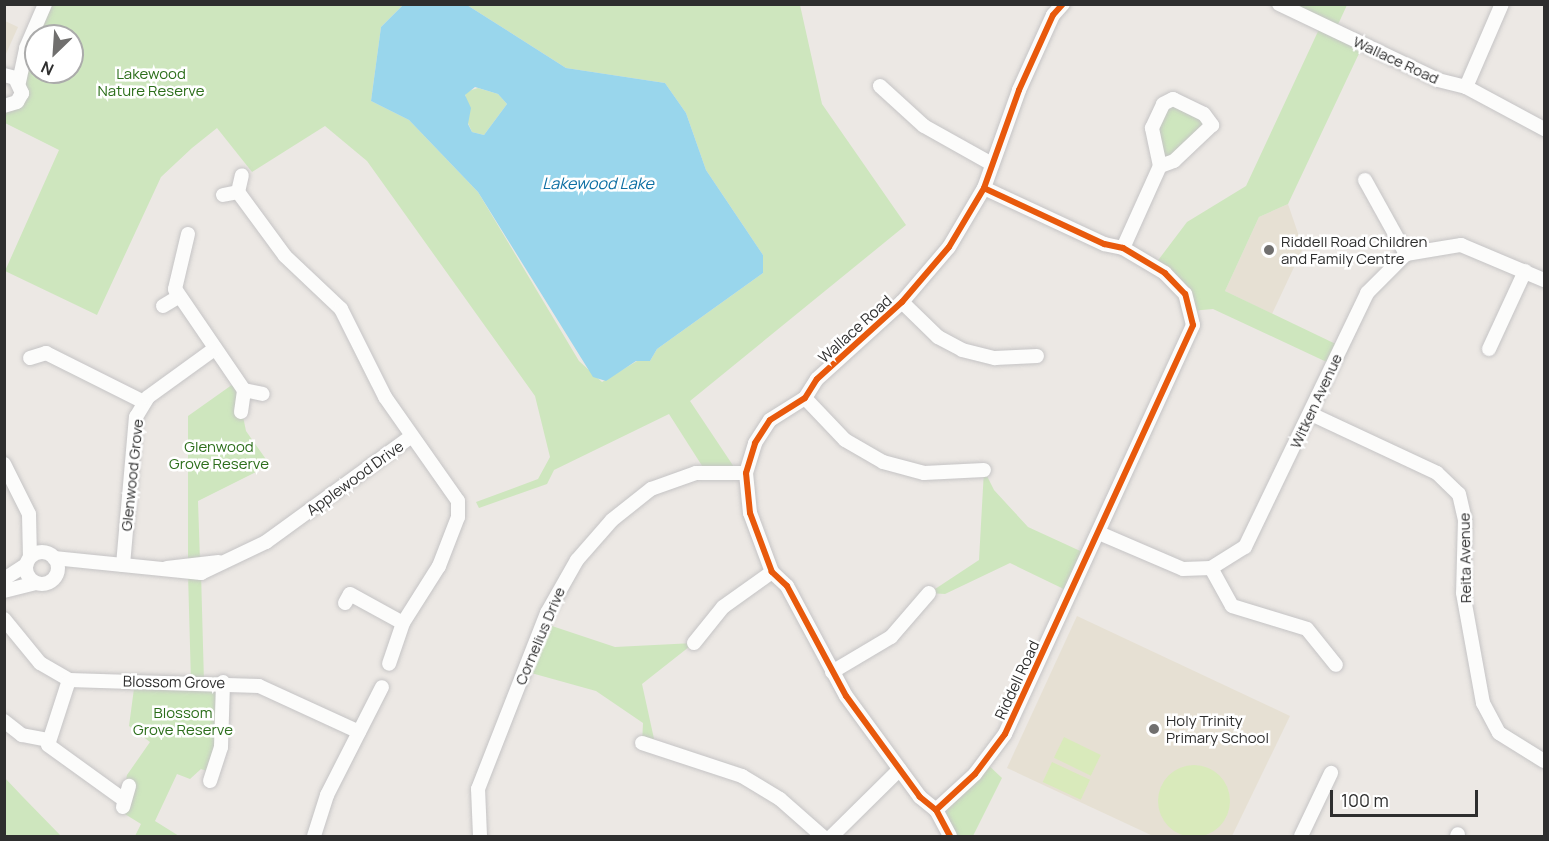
<!DOCTYPE html>
<style>
body{margin:0}
#map{position:relative;width:1549px;height:841px;overflow:hidden;background:#ece8e4;font-family:Manrope,sans-serif}
div>[style]{position:absolute}
[style*='--x']{left:calc(var(--x)*1px);top:calc(var(--y)*1px);width:calc(var(--w)*1px);rotate:calc(var(--a)*1deg)}
.education>*{inset:0;background:#e6e0d3}
.green>*{inset:0;background:#cee6be}
.pitch>*{inset:0;background:#d9eabb;transform-origin:0 0}
.round{border-radius:50%}
.water>*{inset:0;background:#99d6ec}
.roads{filter:drop-shadow(0 0 2px #c5c4c5) drop-shadow(0 0 2px #c5c4c5)}
.minor>*{height:14px;margin:-7px;padding:0 7px;transform-origin:7px;border-radius:7px;background:#fcfcfb}
.minor>.ring{margin:-7px;padding:0;box-sizing:content-box;background:none;border:14px solid #fcfcfb;border-radius:50%}
.cycleway>*{height:6px;margin:-3px;padding:0 3px;transform-origin:3px;border-radius:3px;background:#e8590c}
.dots>*{width:16px;height:16px;translate:-50% -50%;box-sizing:border-box;border:3px solid #fff;border-radius:50%}
span{translate:-50% -50%;white-space:nowrap;text-align:center;line-height:1.15;-webkit-text-stroke:5px #fff;paint-order:stroke}
.street-label{font-size:15px;color:#2e2e2e}
.park-label{font-size:15px;color:#2c6e1b}
.poi-label{font-size:15px;color:#2e2e2e}
.left{translate:0 -50%;text-align:left}
.water-label{font-size:16px;color:#0d6fa3;font-style:italic}
.frame{position:absolute;inset:0;border:6px solid #2e2e2e;pointer-events:none}
.north{position:absolute;left:24px;top:24px;width:60px;height:60px;box-sizing:border-box;background:#fff;border:2px solid #ababab;border-radius:50%;rotate:205deg;font-size:16px;font-weight:700;line-height:24px;text-align:center;color:#2e2e2e}
.north::after{content:'';display:block;margin:auto;width:21px;height:27px;background:#706f6e;clip-path:polygon(50% 0,100% 100%,50% 72%,0 100%)}
.scale{position:absolute;left:1330px;top:790px;width:148px;height:27px;box-sizing:border-box;border:3px solid #2e2e2e;border-top:0;padding-left:8px;font-size:18px;line-height:21px;white-space:nowrap;color:#2e2e2e;-webkit-text-stroke:4px #fff;paint-order:stroke}
</style>
<div id="map">
<div class="education">
<i style="clip-path:polygon(5px 21px,18px 27px,5px 56px)"></i>
<i style="clip-path:polygon(1288px 204px,1303px 248px,1272px 314px,1225px 291px,1259px 217px)"></i>
<i style="clip-path:polygon(1077px 616px,1290px 716px,1232px 836px,1153px 836px,1007px 768px)"></i>
</div>
<div class="green">
<i style="clip-path:polygon(evenodd,45px 4px,403px 5px,381px 27px,371px 101px,409px 120px,478px 192px,579px 361px,602px 382px,637px 361px,650px 361px,657px 349px,763px 273px,763px 255px,706px 170px,686px 113px,665px 83px,566px 68px,467px 5px,800px 5px,822px 104px,906px 225px,690px 401px,738px 473px,706px 472px,669px 414px,554px 470px,547px 484px,479px 508px,476px 502px,538px 479px,550px 457px,535px 396px,367px 161px,325px 126px,252px 172px,217px 128px,192px 148px,161px 177px,97px 315px,5px 271px,59px 150px,5px 123px,5px 110px,20px 98px,26px 48px,45px 4px,36px 36px,72px 36px,72px 72px,36px 72px,36px 36px)"></i>
<i style="clip-path:polygon(1279px 5px,1347px 5px,1335px 31px,1363px 45px,1288px 204px,1259px 217px,1225px 291px,1342px 347px,1333px 365px,1213px 309px,1191px 311px,1153px 267px,1187px 222px,1246px 186px,1321px 25px)"></i>
<i style="clip-path:polygon(478px 88px,498px 94px,507px 104px,484px 135px,472px 132px,468px 123px,465px 92px)"></i>
<i style="clip-path:polygon(1166px 102px,1211px 121px,1165px 166px,1153px 122px)"></i>
<i style="clip-path:polygon(236px 382px,246px 431px,270px 465px,198px 501px,200px 561px,188px 562px,188px 416px)"></i>
<i style="clip-path:polygon(984px 470px,994px 490px,1028px 527px,1089px 555px,1072px 593px,1010px 563px,945px 594px,929px 593px,979px 560px)"></i>
<i style="clip-path:polygon(201px 573px,204px 682px,223px 682px,213px 773px,201px 769px,190px 779px,177px 774px,155px 821px,179px 836px,135px 836px,141px 824px,120px 811px,127px 775px,150px 742px,129px 726px,135px 681px,191px 682px,188px 574px)"></i>
<i style="clip-path:polygon(543px 623px,615px 647px,694px 643px,642px 684px,656px 748px,642px 743px,643px 723px,596px 691px,524px 671px)"></i>
<i style="clip-path:polygon(985px 762px,1002px 778px,973px 836px,942px 836px,938px 813px)"></i>
<i style="clip-path:polygon(5px 778px,22px 796px,61px 836px,5px 836px)"></i>
</div>
<div class="pitch">
<i style="left:1064px;top:737px;width:41px;height:23px;rotate:26deg"></i>
<i style="left:1052px;top:762px;width:42px;height:22px;rotate:25deg"></i>
<i class="round" style="left:1158px;top:765px;width:72px;height:72px"></i>
</div>
<div class="water">
<i style="clip-path:polygon(evenodd,403px 5px,467px 5px,566px 68px,665px 83px,686px 113px,706px 170px,763px 255px,763px 273px,657px 349px,650px 361px,636px 361px,606px 381px,593px 377px,478px 192px,409px 120px,371px 101px,381px 27px,403px 5px,475px 87px,498px 94px,507px 104px,484px 135px,472px 132px,468px 124px,471px 108px,465px 95px,475px 87px)"></i>
</div>
<div class="roads">
<div class="minor">
<i style="--x:1279;--y:4;--w:176;--a:25.5"></i>
<i style="--x:1438;--y:80;--w:29;--a:14"></i>
<i style="--x:1466;--y:87;--w:89;--a:28.3"></i>
<i style="--x:4;--y:75;--w:11;--a:15"></i>
<i style="--x:15;--y:78;--w:17;--a:65"></i>
<i style="--x:22;--y:93;--w:10;--a:119"></i>
<i style="--x:17;--y:102;--w:14;--a:163"></i>
<i style="--x:19;--y:82;--w:35;--a:-78"></i>
<i style="--x:26;--y:48;--w:48;--a:-66.6"></i>
<i style="--x:880;--y:86;--w:59;--a:42.3"></i>
<i style="--x:924;--y:126;--w:78;--a:29.2"></i>
<i style="--x:1466;--y:87;--w:90;--a:-66.6"></i>
<i style="--x:1173;--y:99;--w:34;--a:26"></i>
<i style="--x:1204;--y:114;--w:14;--a:54"></i>
<i style="--x:1212;--y:125;--w:52;--a:136.5"></i>
<i style="--x:1174;--y:161;--w:15;--a:160"></i>
<i style="--x:1160;--y:166;--w:39;--a:-102"></i>
<i style="--x:1152;--y:128;--w:26;--a:-65"></i>
<i style="--x:1163;--y:104;--w:11;--a:-27"></i>
<i style="--x:1365;--y:180;--w:85;--a:61"></i>
<i style="--x:238;--y:192;--w:79;--a:53.7"></i>
<i style="--x:285;--y:256;--w:77;--a:43.4"></i>
<i style="--x:341;--y:309;--w:98;--a:63.4"></i>
<i style="--x:385;--y:397;--w:127;--a:54.9"></i>
<i style="--x:458;--y:501;--w:16;--a:90"></i>
<i style="--x:458;--y:517;--w:53;--a:111.2"></i>
<i style="--x:439;--y:566;--w:67;--a:122.3"></i>
<i style="--x:403;--y:623;--w:43;--a:108.9"></i>
<i style="--x:223;--y:195;--w:15;--a:-11"></i>
<i style="--x:238;--y:192;--w:17;--a:-77"></i>
<i style="--x:188;--y:234;--w:57;--a:103.3"></i>
<i style="--x:175;--y:289;--w:122;--a:55.7"></i>
<i style="--x:1123;--y:248;--w:90;--a:-65.7"></i>
<i style="--x:902;--y:302;--w:50;--a:44.2"></i>
<i style="--x:938;--y:337;--w:27;--a:28"></i>
<i style="--x:962;--y:350;--w:34;--a:14"></i>
<i style="--x:995;--y:358;--w:42;--a:-2.7"></i>
<i style="--x:163;--y:306;--w:17;--a:-31"></i>
<i style="--x:1489;--y:349;--w:86;--a:-65.2"></i>
<i style="--x:30;--y:358;--w:17;--a:-17"></i>
<i style="--x:46;--y:353;--w:110;--a:26.6"></i>
<i style="--x:805;--y:398;--w:58;--a:46.4"></i>
<i style="--x:845;--y:440;--w:44;--a:30.1"></i>
<i style="--x:883;--y:462;--w:42;--a:15"></i>
<i style="--x:924;--y:473;--w:60;--a:-2.9"></i>
<i style="--x:241;--y:412;--w:22;--a:-82"></i>
<i style="--x:244;--y:390;--w:19;--a:12"></i>
<i style="--x:1311;--y:414;--w:139;--a:25.1"></i>
<i style="--x:1437;--y:473;--w:30;--a:44"></i>
<i style="--x:1459;--y:494;--w:26;--a:77"></i>
<i style="--x:1465;--y:519;--w:74;--a:91.5"></i>
<i style="--x:1463;--y:593;--w:112;--a:79.7"></i>
<i style="--x:1483;--y:703;--w:34;--a:62"></i>
<i style="--x:1499;--y:733;--w:53;--a:31.9"></i>
<i style="--x:4;--y:464;--w:56;--a:63.4"></i>
<i style="--x:29;--y:514;--w:43;--a:88.7"></i>
<i style="--x:1099;--y:533;--w:91;--a:23.2"></i>
<i style="--x:1183;--y:569;--w:28;--a:-2"></i>
<i style="--x:1211;--y:568;--w:40;--a:-32"></i>
<i style="--x:1245;--y:547;--w:282;--a:-64.3"></i>
<i style="--x:1367;--y:293;--w:55;--a:-45"></i>
<i style="--x:1406;--y:254;--w:56;--a:-9.3"></i>
<i style="--x:1461;--y:245;--w:90;--a:22.9"></i>
<i class="ring" style="left:26px;top:552px;width:18px;height:18px"></i>
<i style="--x:54;--y:558;--w:148;--a:5.8"></i>
<i style="--x:201;--y:573;--w:72;--a:-25.5"></i>
<i style="--x:266;--y:542;--w:180;--a:-36"></i>
<i style="--x:123;--y:565;--w:149;--a:-85"></i>
<i style="--x:136;--y:417;--w:23;--a:-59"></i>
<i style="--x:148;--y:397;--w:80;--a:-35.9"></i>
<i style="--x:167;--y:568;--w:52;--a:-6.6"></i>
<i style="--x:1211;--y:568;--w:43;--a:61.1"></i>
<i style="--x:1232;--y:606;--w:78;--a:17"></i>
<i style="--x:1307;--y:629;--w:46;--a:51.1"></i>
<i style="--x:4;--y:579;--w:27;--a:-33"></i>
<i style="--x:4;--y:591;--w:33;--a:-14"></i>
<i style="--x:345;--y:603;--w:10;--a:-61"></i>
<i style="--x:350;--y:594;--w:60;--a:28.7"></i>
<i style="--x:4;--y:619;--w:57;--a:50.7"></i>
<i style="--x:40;--y:663;--w:34;--a:30"></i>
<i style="--x:69;--y:680;--w:190;--a:1.8"></i>
<i style="--x:259;--y:686;--w:110;--a:24.7"></i>
<i style="--x:694;--y:643;--w:46;--a:-51.1"></i>
<i style="--x:723;--y:607;--w:60;--a:-35.5"></i>
<i style="--x:832;--y:672;--w:69;--a:-30.7"></i>
<i style="--x:891;--y:637;--w:58;--a:-49.2"></i>
<i style="--x:69;--y:680;--w:68;--a:107.9"></i>
<i style="--x:48;--y:745;--w:92;--a:35.8"></i>
<i style="--x:4;--y:721;--w:23;--a:38"></i>
<i style="--x:22;--y:735;--w:26;--a:11"></i>
<i style="--x:642;--y:743;--w:105;--a:18.3"></i>
<i style="--x:742;--y:776;--w:44;--a:31.2"></i>
<i style="--x:780;--y:799;--w:56;--a:41.4"></i>
<i style="--x:210;--y:781;--w:36;--a:-72"></i>
<i style="--x:221;--y:747;--w:65;--a:-88.2"></i>
<i style="--x:123;--y:807;--w:22;--a:-74"></i>
<i style="--x:936;--y:810;--w:53;--a:-42.7"></i>
<i style="--x:975;--y:774;--w:50;--a:-53.1"></i>
<i style="--x:1005;--y:734;--w:450;--a:-65.3"></i>
<i style="--x:1193;--y:325;--w:32;--a:-104"></i>
<i style="--x:1185;--y:294;--w:29;--a:-134"></i>
<i style="--x:1165;--y:273;--w:49;--a:-149.2"></i>
<i style="--x:1123;--y:248;--w:19;--a:-168"></i>
<i style="--x:1104;--y:244;--w:132;--a:-155"></i>
<i style="--x:314;--y:836;--w:43;--a:-72.4"></i>
<i style="--x:327;--y:795;--w:121;--a:-63"></i>
<i style="--x:480;--y:836;--w:47;--a:-92.4"></i>
<i style="--x:478;--y:789;--w:189;--a:-68.6"></i>
<i style="--x:547;--y:613;--w:61;--a:-60.5"></i>
<i style="--x:577;--y:560;--w:53;--a:-48.8"></i>
<i style="--x:612;--y:520;--w:50;--a:-38.5"></i>
<i style="--x:651;--y:489;--w:48;--a:-19.6"></i>
<i style="--x:696;--y:473;--w:50;--a:0"></i>
<i style="--x:832;--y:836;--w:95;--a:-44.6"></i>
<i style="--x:950;--y:836;--w:30;--a:-118"></i>
<i style="--x:936;--y:810;--w:21;--a:-141"></i>
<i style="--x:920;--y:797;--w:125;--a:-126.2"></i>
<i style="--x:846;--y:696;--w:125;--a:-118.2"></i>
<i style="--x:787;--y:586;--w:21;--a:-137"></i>
<i style="--x:772;--y:572;--w:63;--a:-110.4"></i>
<i style="--x:750;--y:513;--w:40;--a:-95.7"></i>
<i style="--x:746;--y:473;--w:31;--a:-73"></i>
<i style="--x:755;--y:443;--w:27;--a:-57"></i>
<i style="--x:770;--y:420;--w:41;--a:-32.2"></i>
<i style="--x:805;--y:398;--w:22;--a:-58"></i>
<i style="--x:817;--y:379;--w:115;--a:-42.2"></i>
<i style="--x:902;--y:302;--w:72;--a:-49.5"></i>
<i style="--x:949;--y:247;--w:69;--a:-59.3"></i>
<i style="--x:984;--y:188;--w:104;--a:-70.3"></i>
<i style="--x:1019;--y:90;--w:82;--a:-65.6"></i>
<i style="--x:1053;--y:15;--w:15;--a:-48"></i>
<i style="--x:1301;--y:836;--w:70;--a:-64.5"></i>
<i style="--x:1457;--y:836;--w:2;--a:-63"></i>
</div>
</div>
<div class="cycleway">
<i style="--x:936;--y:810;--w:53;--a:-42.7"></i>
<i style="--x:975;--y:774;--w:50;--a:-53.1"></i>
<i style="--x:1005;--y:734;--w:450;--a:-65.3"></i>
<i style="--x:1193;--y:325;--w:32;--a:-104"></i>
<i style="--x:1185;--y:294;--w:29;--a:-134"></i>
<i style="--x:1165;--y:273;--w:49;--a:-149.2"></i>
<i style="--x:1123;--y:248;--w:19;--a:-168"></i>
<i style="--x:1104;--y:244;--w:132;--a:-155"></i>
<i style="--x:950;--y:836;--w:30;--a:-118"></i>
<i style="--x:936;--y:810;--w:21;--a:-141"></i>
<i style="--x:920;--y:797;--w:125;--a:-126.2"></i>
<i style="--x:846;--y:696;--w:125;--a:-118.2"></i>
<i style="--x:787;--y:586;--w:21;--a:-137"></i>
<i style="--x:772;--y:572;--w:63;--a:-110.4"></i>
<i style="--x:750;--y:513;--w:40;--a:-95.7"></i>
<i style="--x:746;--y:473;--w:31;--a:-73"></i>
<i style="--x:755;--y:443;--w:27;--a:-57"></i>
<i style="--x:770;--y:420;--w:41;--a:-32.2"></i>
<i style="--x:805;--y:398;--w:22;--a:-58"></i>
<i style="--x:817;--y:379;--w:115;--a:-42.2"></i>
<i style="--x:902;--y:302;--w:72;--a:-49.5"></i>
<i style="--x:949;--y:247;--w:69;--a:-59.3"></i>
<i style="--x:984;--y:188;--w:104;--a:-70.3"></i>
<i style="--x:1019;--y:90;--w:82;--a:-65.6"></i>
<i style="--x:1053;--y:15;--w:15;--a:-48"></i>
</div>
<div class="dots">
<i style="left:1269px;top:250px;background:#706f6e"></i>
<i style="left:1154px;top:729px;background:#706f6e"></i>
</div>
<div class="street-label">
<span style="left:1396px;top:60px;rotate:25deg">Wallace Road</span>
<span style="left:855px;top:329px;rotate:-42deg">Wallace Road</span>
<span style="left:1316px;top:401px;rotate:-65deg">Witken Avenue</span>
<span style="left:132px;top:475px;rotate:-84deg">Glenwood Grove</span>
<span style="left:355px;top:478px;rotate:-36deg">Applewood Drive</span>
<span style="left:1465px;top:558px;rotate:-91deg">Reita Avenue</span>
<span style="left:540px;top:636px;rotate:-67deg">Cornelius Drive</span>
<span style="left:1017px;top:680px;rotate:-65deg">Riddell Road</span>
<span style="left:174px;top:682px;rotate:1deg">Blossom Grove</span>
</div>
<div class="park-label">
<span style="left:151px;top:82px">Lakewood<br>Nature Reserve</span>
<span style="left:219px;top:455px">Glenwood<br>Grove Reserve</span>
<span style="left:183px;top:721px">Blossom<br>Grove Reserve</span>
</div>
<div class="poi-label">
<span class="left" style="left:1281px;top:250px">Riddell Road Children<br>and Family Centre</span>
<span class="left" style="left:1166px;top:729px">Holy Trinity<br>Primary School</span>
</div>
<div class="water-label">
<span style="left:598px;top:183px">Lakewood Lake</span>
</div>
<div class="frame"></div>
<div class="north">N</div>
<div class="scale">100 m</div>
</div>
